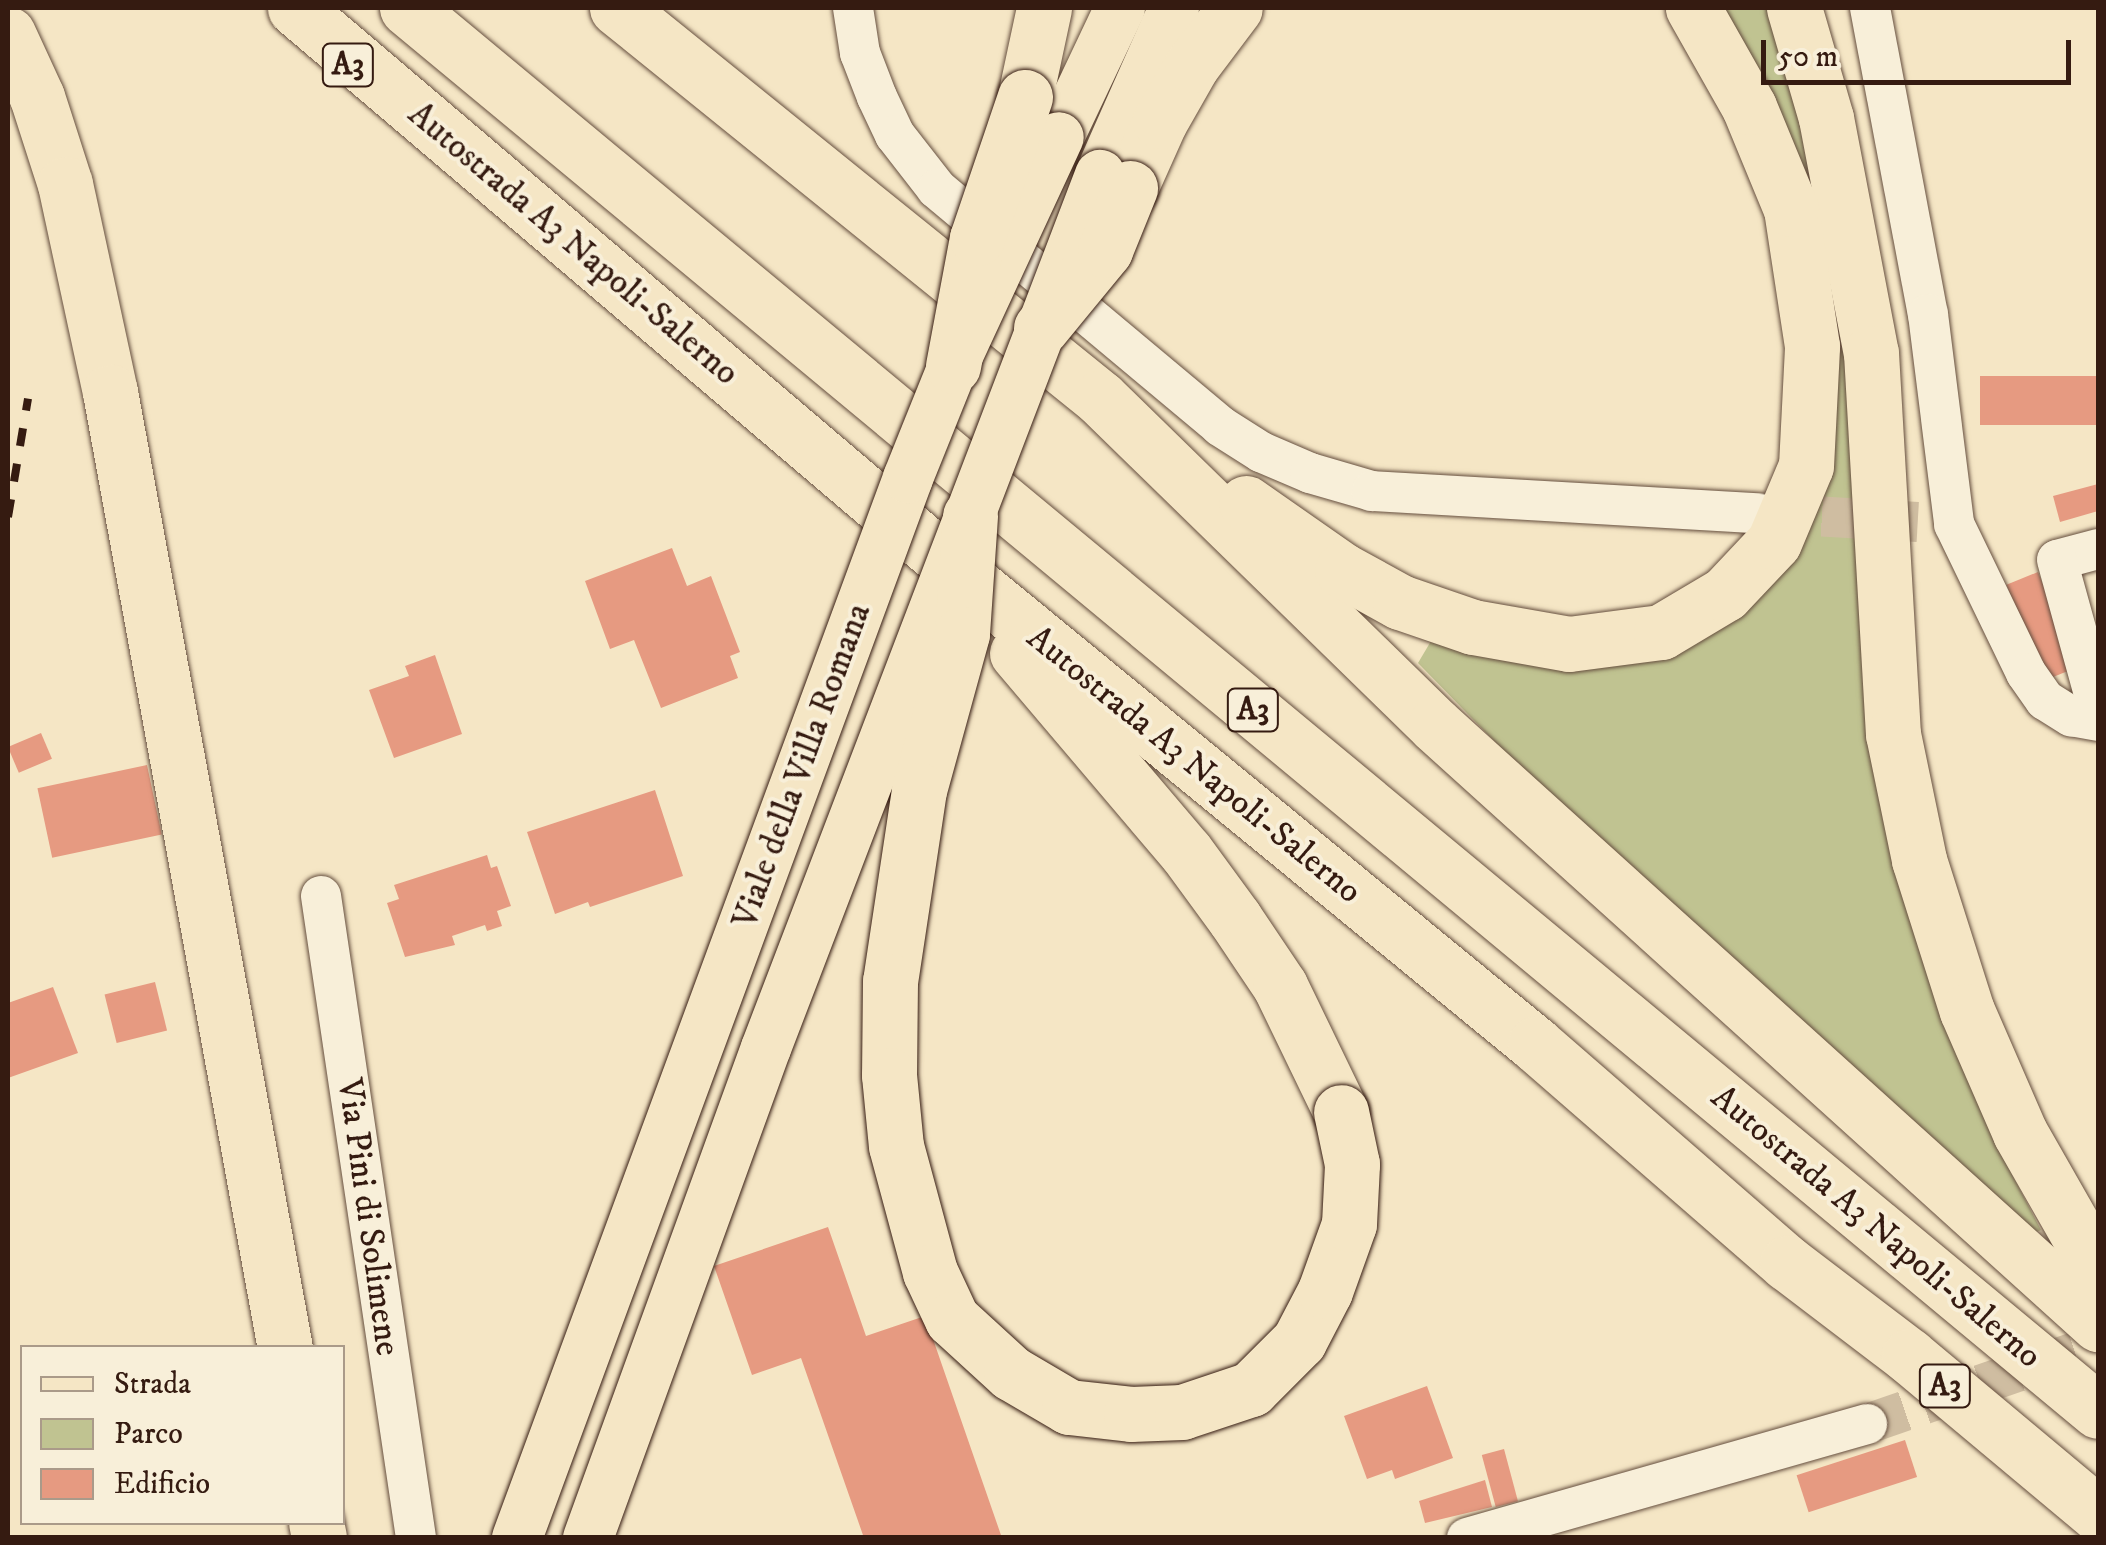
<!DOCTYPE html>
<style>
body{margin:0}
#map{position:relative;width:2106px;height:1545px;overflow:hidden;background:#f5e6c5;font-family:"IM FELL DW Pica",serif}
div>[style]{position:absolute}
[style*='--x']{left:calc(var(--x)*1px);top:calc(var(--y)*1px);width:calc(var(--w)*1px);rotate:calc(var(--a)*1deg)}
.green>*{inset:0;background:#c0c391}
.building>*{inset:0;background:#e69a81;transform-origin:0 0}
.minor-tunnel>*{height:40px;margin-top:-20px;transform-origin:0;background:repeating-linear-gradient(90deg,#cfbda1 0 40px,transparent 0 60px)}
.roads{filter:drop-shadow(0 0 2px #654e3e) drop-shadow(0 0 2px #654e3e)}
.minor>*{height:40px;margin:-20px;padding:0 20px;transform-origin:20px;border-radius:20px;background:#f8efd9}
.major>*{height:50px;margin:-25px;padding:0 25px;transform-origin:25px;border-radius:25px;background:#f5e6c5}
.highway>*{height:55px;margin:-27.5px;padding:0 27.5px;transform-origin:27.5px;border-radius:27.5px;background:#f5e6c5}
.rail>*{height:8px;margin-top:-4px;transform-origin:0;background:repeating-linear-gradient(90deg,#351b11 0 18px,transparent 0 36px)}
.bridges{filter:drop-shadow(0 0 2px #351b11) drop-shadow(0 0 2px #351b11)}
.major-bridge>*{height:50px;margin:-25px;padding:0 25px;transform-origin:25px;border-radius:25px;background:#f5e6c5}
.highway-bridge>*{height:55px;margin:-27.5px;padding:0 27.5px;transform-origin:27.5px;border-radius:27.5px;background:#f5e6c5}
span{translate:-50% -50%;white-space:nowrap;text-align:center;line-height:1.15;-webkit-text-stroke:8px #f8efd9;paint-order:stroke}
.shield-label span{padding:2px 8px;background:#f8efd9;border:2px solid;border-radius:8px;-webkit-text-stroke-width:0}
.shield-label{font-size:32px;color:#351b11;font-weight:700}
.street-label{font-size:35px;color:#351b11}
.frame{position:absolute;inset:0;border:10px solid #351b11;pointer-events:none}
.legend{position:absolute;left:20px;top:1345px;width:325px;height:180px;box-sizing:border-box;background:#f8efd9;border:2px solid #aa9a89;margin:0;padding:12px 18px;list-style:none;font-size:30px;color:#351b11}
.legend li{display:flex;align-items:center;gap:20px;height:50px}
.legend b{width:50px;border:2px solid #aa9a89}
.scale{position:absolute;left:1761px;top:40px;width:310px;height:45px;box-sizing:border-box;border:5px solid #351b11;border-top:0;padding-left:12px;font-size:30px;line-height:35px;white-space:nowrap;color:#351b11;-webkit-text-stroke:8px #f8efd9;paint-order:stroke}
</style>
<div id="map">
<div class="green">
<i style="clip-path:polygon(1715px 8px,1769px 8px,1792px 87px,2004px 1159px,2041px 1230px,2017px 1241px,1677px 928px,1418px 663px,1434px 636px,1661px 650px,1829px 426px)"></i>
</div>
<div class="building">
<i style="left:2098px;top:376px;width:49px;height:118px;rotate:90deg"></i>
<i style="clip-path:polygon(2098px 484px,2098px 511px,2060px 522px,2053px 496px)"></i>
<i style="clip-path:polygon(672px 548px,687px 586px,711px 576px,740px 652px,730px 656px,738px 678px,661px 708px,634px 640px,610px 649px,585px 581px)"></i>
<i style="left:2038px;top:572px;width:103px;height:34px;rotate:68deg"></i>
<i style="clip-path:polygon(435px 655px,462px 734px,394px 758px,369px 690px,409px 676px,405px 666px)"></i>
<i style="left:41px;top:733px;width:28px;height:36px;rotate:67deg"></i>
<i style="left:147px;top:765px;width:71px;height:112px;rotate:78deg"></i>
<i style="clip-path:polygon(655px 790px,683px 876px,590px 907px,588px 902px,555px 914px,527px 832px)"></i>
<i style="clip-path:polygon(487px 855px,491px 868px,497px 866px,511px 906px,497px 911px,502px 926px,487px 931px,485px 925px,452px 936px,455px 945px,405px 957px,387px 903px,399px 899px,394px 885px)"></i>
<i style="left:155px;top:982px;width:50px;height:52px;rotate:76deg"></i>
<i style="clip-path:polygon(53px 987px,78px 1053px,8px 1078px,8px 1003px)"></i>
<i style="clip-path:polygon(828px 1227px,866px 1336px,925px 1316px,1002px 1538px,864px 1538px,801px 1358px,752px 1375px,714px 1266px)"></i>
<i style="clip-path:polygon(1427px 1386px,1453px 1458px,1395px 1479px,1392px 1470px,1367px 1479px,1344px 1416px)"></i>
<i style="left:1905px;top:1440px;width:39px;height:114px;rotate:72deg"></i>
<i style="left:1504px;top:1449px;width:54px;height:23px;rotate:75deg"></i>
<i style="clip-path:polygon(1485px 1480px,1492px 1507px,1425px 1523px,1419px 1501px)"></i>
</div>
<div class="minor-tunnel">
<i style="--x:1762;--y:513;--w:156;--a:3.3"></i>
<i style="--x:1867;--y:1424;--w:244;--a:-19.1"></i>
</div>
<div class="roads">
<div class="minor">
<i style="--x:853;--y:8;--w:46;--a:81.2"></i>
<i style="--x:860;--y:53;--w:47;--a:68.9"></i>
<i style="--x:877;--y:97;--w:42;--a:64.7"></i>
<i style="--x:895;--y:135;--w:68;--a:52.1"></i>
<i style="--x:937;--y:189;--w:369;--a:39.9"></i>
<i style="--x:1220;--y:426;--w:49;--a:32.4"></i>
<i style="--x:1261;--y:452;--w:53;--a:23.2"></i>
<i style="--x:1310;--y:473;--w:65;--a:16.2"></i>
<i style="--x:1372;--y:491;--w:387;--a:3.3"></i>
<i style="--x:1870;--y:8;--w:311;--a:79.3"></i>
<i style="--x:1928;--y:314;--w:212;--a:82.9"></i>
<i style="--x:1954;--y:524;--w:165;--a:64.2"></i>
<i style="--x:2026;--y:673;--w:33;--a:55"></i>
<i style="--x:2045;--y:700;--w:31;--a:32"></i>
<i style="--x:2071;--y:716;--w:27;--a:10"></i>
<i style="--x:2098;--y:549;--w:42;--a:165"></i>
<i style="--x:2057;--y:560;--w:155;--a:74.6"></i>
<i style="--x:321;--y:896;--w:649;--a:81.58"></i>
<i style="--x:1467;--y:1538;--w:416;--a:-15.9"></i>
</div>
<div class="major">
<i style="--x:1059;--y:137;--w:143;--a:-64.7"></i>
<i style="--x:1100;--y:175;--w:183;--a:-66.1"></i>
</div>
<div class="highway">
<i style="--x:295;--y:8;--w:827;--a:40.39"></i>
<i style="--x:925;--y:544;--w:789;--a:39.34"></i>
<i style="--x:1535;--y:1044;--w:334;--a:41"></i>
<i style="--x:1787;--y:1263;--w:153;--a:37.3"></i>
<i style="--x:1909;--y:1356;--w:246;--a:39.9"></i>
<i style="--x:407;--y:8;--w:2197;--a:39.68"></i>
<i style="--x:617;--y:8;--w:621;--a:38.92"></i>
<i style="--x:1100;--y:398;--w:468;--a:44.3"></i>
<i style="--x:1435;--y:725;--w:894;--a:42.1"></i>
<i style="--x:1794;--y:8;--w:115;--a:73.8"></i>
<i style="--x:1826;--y:118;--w:239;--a:79.2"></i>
<i style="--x:1871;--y:353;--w:382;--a:86.7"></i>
<i style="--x:1893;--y:734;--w:129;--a:78.3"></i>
<i style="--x:1919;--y:860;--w:158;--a:72.4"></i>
<i style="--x:1967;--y:1011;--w:133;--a:66.5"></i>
<i style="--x:2020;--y:1133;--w:158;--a:60.3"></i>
<i style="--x:8;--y:34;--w:69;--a:65.3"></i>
<i style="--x:37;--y:97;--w:91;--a:72.2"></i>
<i style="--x:65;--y:184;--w:213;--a:77.8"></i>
<i style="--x:110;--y:392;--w:972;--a:79.63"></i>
<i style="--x:1025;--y:97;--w:91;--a:-77.9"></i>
<i style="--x:1130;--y:188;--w:73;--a:-65.9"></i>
<i style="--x:1160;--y:121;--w:64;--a:-60.3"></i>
<i style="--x:1192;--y:65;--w:71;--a:-53"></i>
<i style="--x:1246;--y:503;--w:117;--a:34.9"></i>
<i style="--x:1342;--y:570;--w:66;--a:28.9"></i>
<i style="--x:1400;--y:602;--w:77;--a:18.9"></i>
<i style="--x:1473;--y:627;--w:97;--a:10"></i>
<i style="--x:1569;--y:644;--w:93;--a:-7.4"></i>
<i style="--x:1661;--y:632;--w:74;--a:-30.7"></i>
<i style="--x:1725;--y:594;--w:71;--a:-46.7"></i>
<i style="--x:1774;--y:542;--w:82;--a:-67.2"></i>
<i style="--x:1806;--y:466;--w:120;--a:-87.1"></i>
<i style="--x:1812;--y:346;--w:139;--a:-98.7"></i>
<i style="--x:1791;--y:209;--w:110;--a:-112.4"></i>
<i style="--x:1749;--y:107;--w:114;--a:-119.5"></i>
<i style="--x:1017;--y:653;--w:261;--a:49.7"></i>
<i style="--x:1186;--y:852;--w:83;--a:53.8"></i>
<i style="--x:1235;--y:919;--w:81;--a:56.1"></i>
<i style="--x:1280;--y:986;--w:140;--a:64.2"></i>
<i style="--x:316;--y:1522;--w:16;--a:79"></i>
</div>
</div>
<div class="rail">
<i style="--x:8;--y:517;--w:120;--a:-80.4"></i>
</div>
<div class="bridges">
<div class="major-bridge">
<i style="--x:517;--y:1538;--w:1130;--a:-69.75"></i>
<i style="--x:908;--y:478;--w:121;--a:-68.1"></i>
<i style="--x:953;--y:366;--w:252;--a:-65.2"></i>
<i style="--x:588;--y:1538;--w:521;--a:-70.04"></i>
<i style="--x:766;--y:1048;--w:935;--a:-69.06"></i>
</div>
<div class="highway-bridge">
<i style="--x:1041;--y:328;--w:101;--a:-50.6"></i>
<i style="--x:1105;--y:250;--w:67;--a:-68"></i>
<i style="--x:953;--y:366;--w:130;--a:-79.4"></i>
<i style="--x:977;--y:238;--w:149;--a:-71.2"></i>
<i style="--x:970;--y:516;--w:118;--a:93.9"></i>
<i style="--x:962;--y:634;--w:162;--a:105.4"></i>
<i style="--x:919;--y:790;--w:193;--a:98.6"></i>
<i style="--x:890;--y:981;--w:94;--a:90.6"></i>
<i style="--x:889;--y:1075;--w:71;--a:84.4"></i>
<i style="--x:896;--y:1146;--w:131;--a:74.9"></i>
<i style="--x:930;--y:1272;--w:52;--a:64.9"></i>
<i style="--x:952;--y:1319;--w:80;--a:42.5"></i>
<i style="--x:1011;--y:1373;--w:67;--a:30.4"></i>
<i style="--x:1069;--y:1407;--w:62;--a:6.4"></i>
<i style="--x:1131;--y:1414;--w:51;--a:-2.2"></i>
<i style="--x:1182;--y:1412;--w:73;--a:-18.4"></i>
<i style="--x:1251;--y:1389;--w:68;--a:-45"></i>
<i style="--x:1299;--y:1341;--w:56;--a:-62.5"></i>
<i style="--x:1325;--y:1291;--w:71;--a:-70.3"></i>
<i style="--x:1349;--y:1224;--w:60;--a:-87.1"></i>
<i style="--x:1352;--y:1164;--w:53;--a:-101.9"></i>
</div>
</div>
<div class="shield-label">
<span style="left:348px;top:65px">A3</span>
<span style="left:1253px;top:710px">A3</span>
<span style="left:1945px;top:1386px">A3</span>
</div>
<div class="street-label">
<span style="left:573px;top:244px;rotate:40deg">Autostrada A3 Napoli-Salerno</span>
<span style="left:1194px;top:765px;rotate:39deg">Autostrada A3 Napoli-Salerno</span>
<span style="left:802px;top:766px;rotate:-70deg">Viale della Villa Romana</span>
<span style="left:368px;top:1217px;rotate:82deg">Via Pini di Solimene</span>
<span style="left:1876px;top:1227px;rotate:40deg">Autostrada A3 Napoli-Salerno</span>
</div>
<div class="frame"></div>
<ul class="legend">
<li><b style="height:12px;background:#f5e6c5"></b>Strada</li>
<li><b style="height:28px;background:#c0c391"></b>Parco</li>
<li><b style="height:28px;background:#e69a81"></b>Edificio</li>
</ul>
<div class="scale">50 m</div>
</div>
